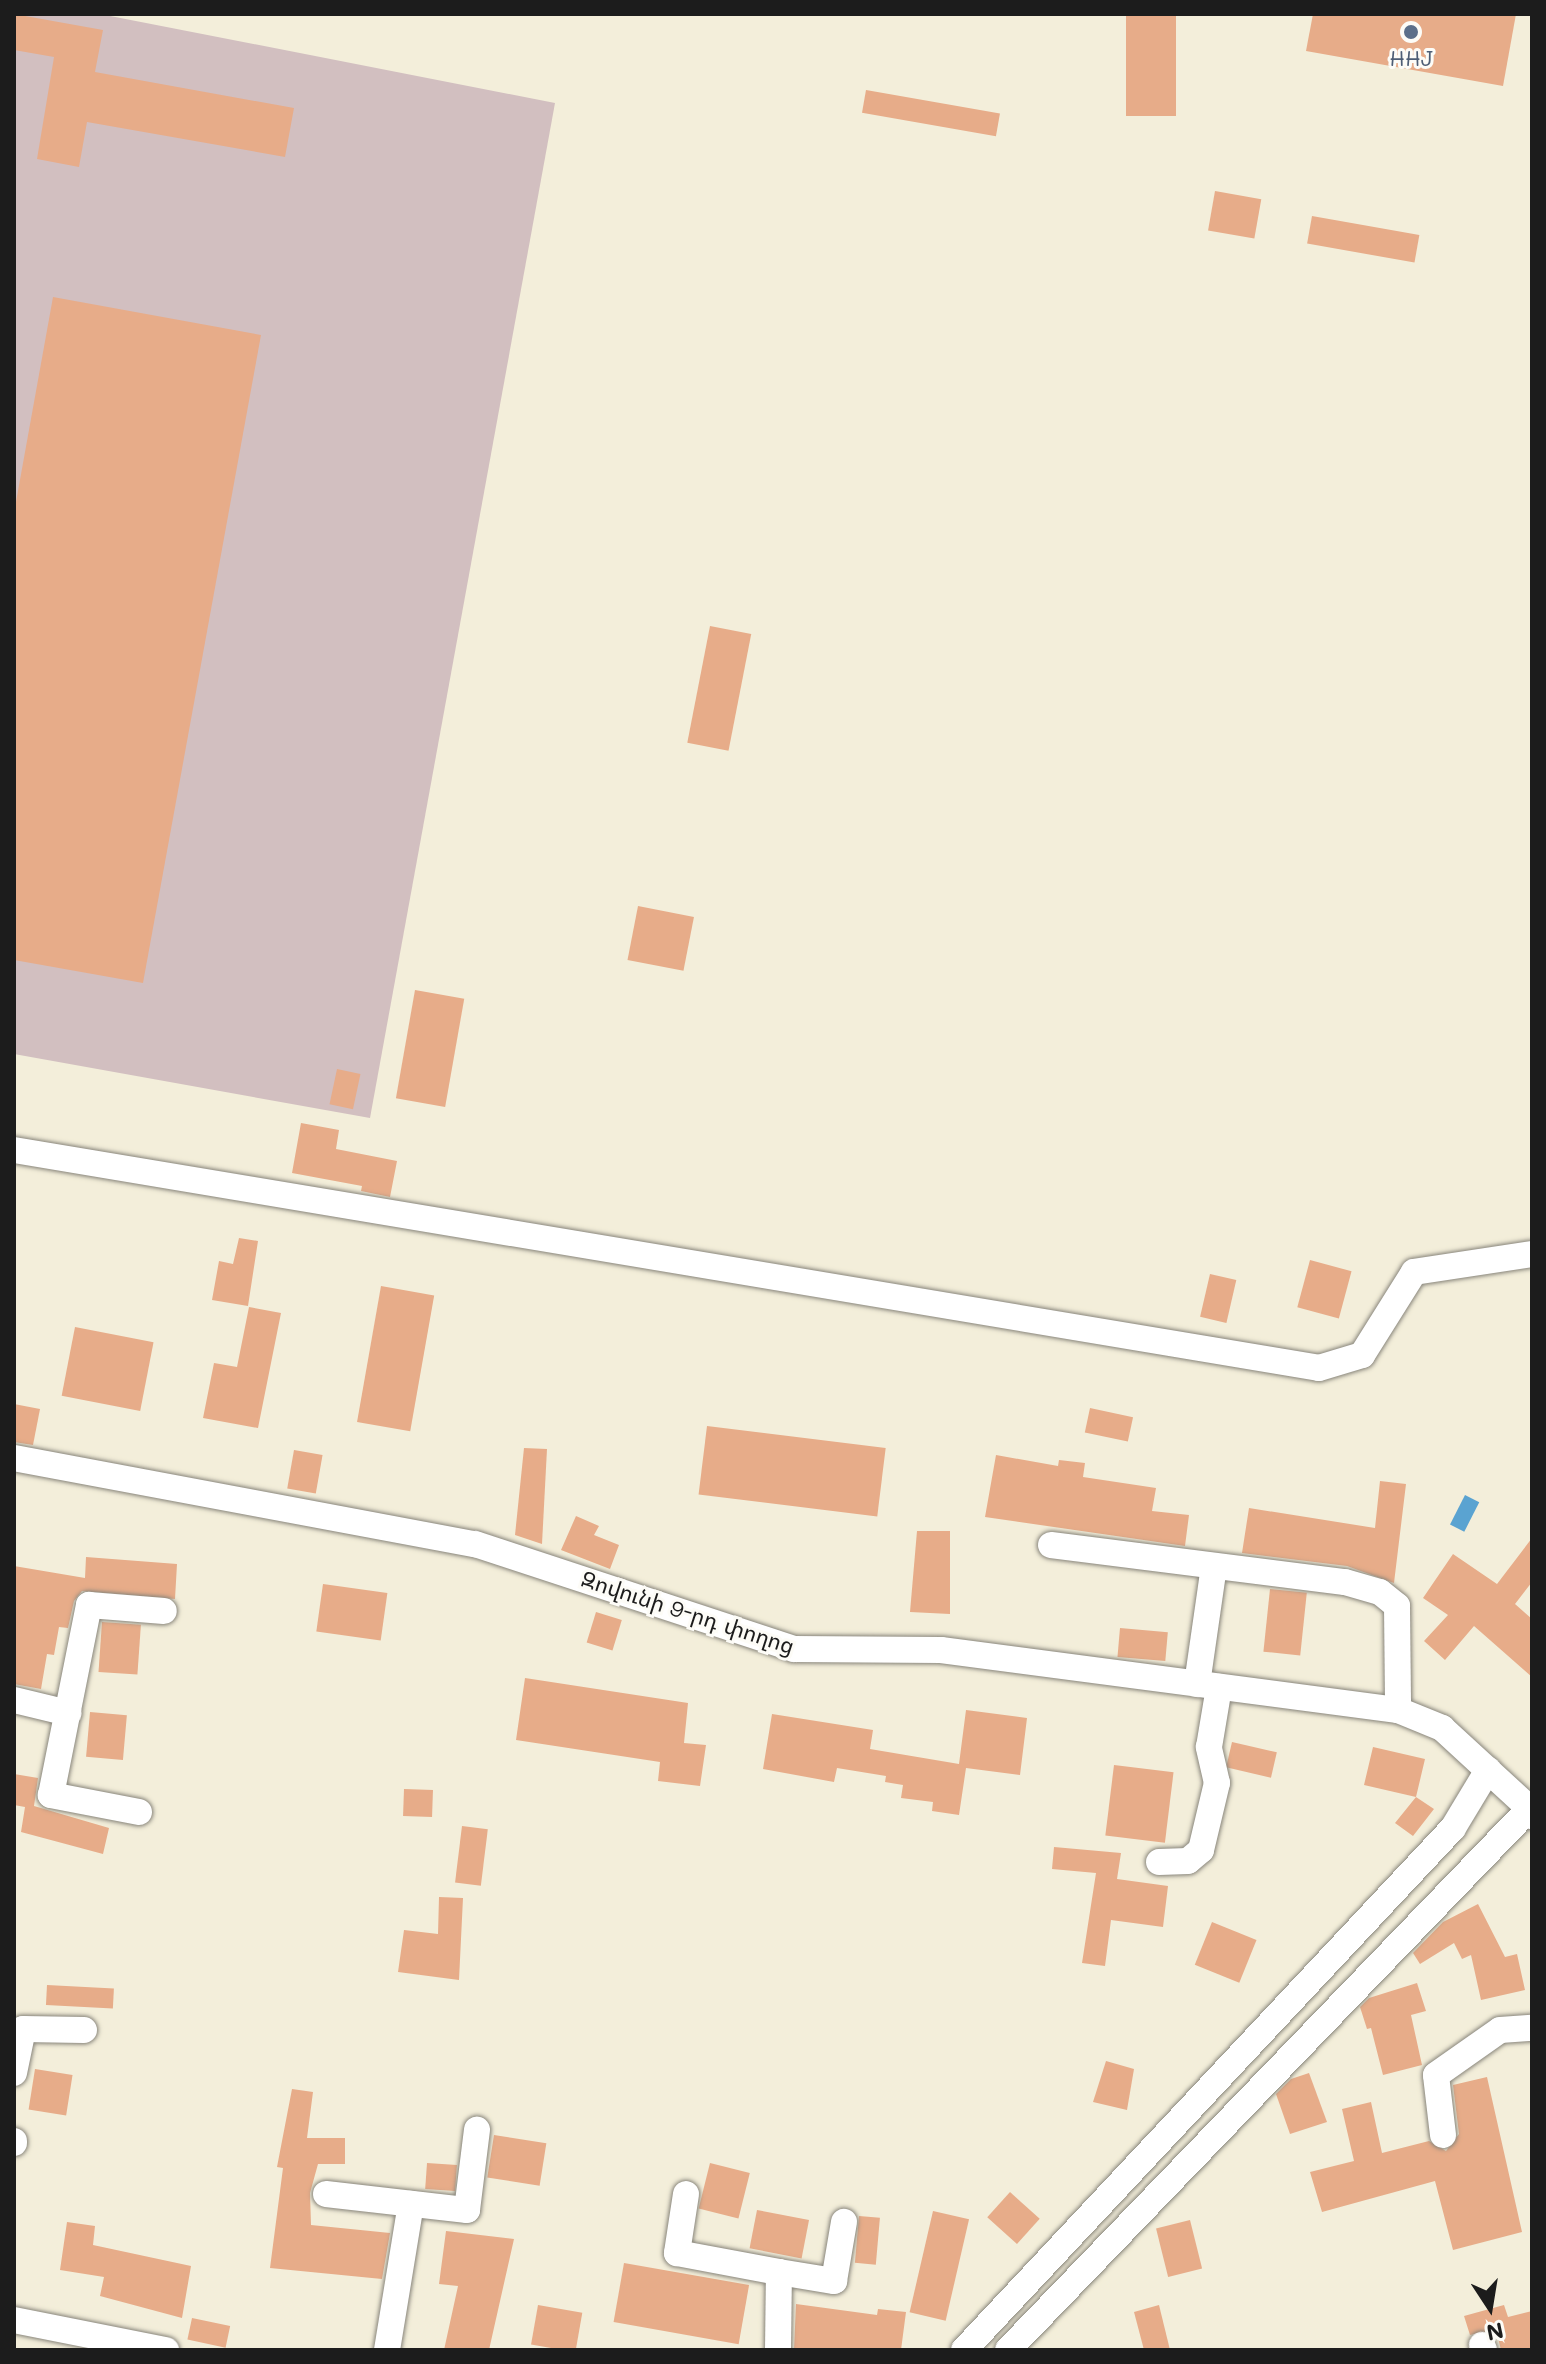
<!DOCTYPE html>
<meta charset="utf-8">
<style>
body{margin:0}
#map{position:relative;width:1546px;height:2364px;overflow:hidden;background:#f3eeda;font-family:Mali,"Noto Sans Armenian",sans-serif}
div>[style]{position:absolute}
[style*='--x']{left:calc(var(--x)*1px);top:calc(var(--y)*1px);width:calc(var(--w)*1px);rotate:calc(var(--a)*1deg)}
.industrial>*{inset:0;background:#d2bfc0}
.water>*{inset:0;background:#5aa3d1;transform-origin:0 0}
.building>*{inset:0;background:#e7ac89;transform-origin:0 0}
.roads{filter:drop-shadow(0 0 2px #88857b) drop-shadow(0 0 2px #88857b)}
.minor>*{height:26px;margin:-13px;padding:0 13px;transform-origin:13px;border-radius:13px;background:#fff}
.dots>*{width:22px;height:22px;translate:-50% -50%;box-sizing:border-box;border:4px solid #fdfcf7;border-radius:50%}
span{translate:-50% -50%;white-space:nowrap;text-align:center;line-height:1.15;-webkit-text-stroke:6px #fdfcf7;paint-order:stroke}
.service-label{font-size:22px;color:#4e5e75}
.street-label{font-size:22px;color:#1c1c1c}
.frame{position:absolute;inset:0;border:16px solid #1c1c1c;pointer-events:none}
.north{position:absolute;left:1450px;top:2268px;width:80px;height:80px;-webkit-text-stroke:6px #fdfcf7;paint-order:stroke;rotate:168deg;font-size:22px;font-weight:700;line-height:32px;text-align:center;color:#1c1c1c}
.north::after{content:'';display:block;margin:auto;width:28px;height:36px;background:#1c1c1c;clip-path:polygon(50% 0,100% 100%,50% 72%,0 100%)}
</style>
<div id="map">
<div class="industrial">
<i style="clip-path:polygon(14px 14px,100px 14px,555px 103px,370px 1118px,14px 1054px)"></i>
</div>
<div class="water">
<i style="left:1465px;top:1495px;width:16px;height:33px;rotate:27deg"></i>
</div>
<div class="building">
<i style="clip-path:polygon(14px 14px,103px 30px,95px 72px,294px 108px,285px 157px,87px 122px,79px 167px,37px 159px,54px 57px,14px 50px)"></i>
<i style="left:1126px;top:14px;width:50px;height:102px"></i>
<i style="clip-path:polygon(1313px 14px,1516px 14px,1503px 86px,1306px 51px)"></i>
<i style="left:866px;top:90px;width:136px;height:23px;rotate:10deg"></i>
<i style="left:1215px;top:191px;width:47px;height:40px;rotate:10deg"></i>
<i style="left:1312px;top:216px;width:109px;height:28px;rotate:10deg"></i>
<i style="clip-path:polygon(53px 297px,261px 335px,143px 983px,14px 960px,14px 513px)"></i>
<i style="left:710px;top:626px;width:42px;height:119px;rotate:11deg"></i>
<i style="left:638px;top:906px;width:57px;height:55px;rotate:11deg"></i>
<i style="left:415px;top:990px;width:50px;height:110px;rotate:10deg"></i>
<i style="left:337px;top:1069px;width:24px;height:36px;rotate:12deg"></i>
<i style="clip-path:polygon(301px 1123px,339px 1130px,336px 1149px,397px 1161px,390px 1197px,361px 1191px,362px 1186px,292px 1173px)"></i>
<i style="clip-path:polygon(239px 1238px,258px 1241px,248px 1306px,212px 1300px,219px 1261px,233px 1264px)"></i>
<i style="left:1310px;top:1260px;width:43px;height:49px;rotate:15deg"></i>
<i style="left:1210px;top:1274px;width:27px;height:44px;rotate:13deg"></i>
<i style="left:381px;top:1286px;width:54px;height:138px;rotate:10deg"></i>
<i style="clip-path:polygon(249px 1307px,281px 1313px,258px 1428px,203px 1418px,214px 1363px,237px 1367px)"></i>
<i style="left:75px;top:1327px;width:80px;height:70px;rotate:11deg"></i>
<i style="clip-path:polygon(14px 1404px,40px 1409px,33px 1445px,14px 1442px)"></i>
<i style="left:1090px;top:1408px;width:44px;height:25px;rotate:12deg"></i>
<i style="left:707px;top:1426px;width:180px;height:69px;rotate:7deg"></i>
<i style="clip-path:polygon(524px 1448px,547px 1449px,542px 1544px,515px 1535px)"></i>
<i style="left:294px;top:1450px;width:29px;height:39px;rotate:10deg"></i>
<i style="clip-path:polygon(996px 1455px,1058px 1466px,1059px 1460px,1085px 1463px,1083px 1477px,1156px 1488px,1152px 1511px,1189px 1515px,1185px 1546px,985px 1517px)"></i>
<i style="clip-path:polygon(1380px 1481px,1406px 1484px,1394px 1583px,1347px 1566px,1242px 1553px,1249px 1508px,1375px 1528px)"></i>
<i style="clip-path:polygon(576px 1516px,599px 1526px,594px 1535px,619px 1545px,610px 1569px,561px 1550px)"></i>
<i style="clip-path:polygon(917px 1531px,950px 1531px,950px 1614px,910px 1612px)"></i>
<i style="clip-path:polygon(1532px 1538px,1532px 1582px,1515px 1604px,1532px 1619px,1532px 1677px,1474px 1626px,1445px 1660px,1424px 1641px,1448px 1615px,1423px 1598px,1453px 1554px,1497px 1584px)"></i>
<i style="clip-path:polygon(86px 1557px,177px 1564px,175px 1599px,82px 1591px,74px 1601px,68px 1628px,59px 1627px,54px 1655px,47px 1654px,41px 1689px,14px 1684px,14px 1566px,85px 1578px)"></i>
<i style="left:323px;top:1584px;width:65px;height:48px;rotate:8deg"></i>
<i style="left:1270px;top:1589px;width:37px;height:63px;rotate:6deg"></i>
<i style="left:596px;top:1612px;width:27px;height:32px;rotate:17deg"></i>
<i style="left:102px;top:1622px;width:39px;height:50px;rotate:4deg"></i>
<i style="left:1120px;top:1628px;width:48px;height:29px;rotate:5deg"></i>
<i style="clip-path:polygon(525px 1678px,688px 1703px,684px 1743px,706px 1745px,700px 1786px,658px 1781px,660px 1762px,516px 1740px)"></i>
<i style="clip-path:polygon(966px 1710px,1027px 1718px,1020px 1775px,966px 1768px,959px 1815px,932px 1811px,933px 1802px,901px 1798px,903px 1785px,885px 1782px,886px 1776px,837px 1768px,834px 1782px,763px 1769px,772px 1714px,873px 1730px,870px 1749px,959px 1764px)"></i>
<i style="left:90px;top:1712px;width:37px;height:45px;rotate:5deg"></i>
<i style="left:1232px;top:1742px;width:46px;height:26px;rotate:13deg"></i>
<i style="clip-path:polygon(1373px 1747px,1425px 1759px,1416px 1797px,1434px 1809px,1413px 1836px,1395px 1823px,1416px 1797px,1364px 1785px)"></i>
<i style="left:1114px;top:1765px;width:60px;height:71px;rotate:7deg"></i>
<i style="clip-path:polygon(14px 1774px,38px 1778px,34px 1806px,109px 1828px,103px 1854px,21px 1832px,25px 1807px,14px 1805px)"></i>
<i style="left:404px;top:1789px;width:29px;height:27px;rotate:2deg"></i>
<i style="left:462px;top:1826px;width:26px;height:57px;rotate:7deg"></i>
<i style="clip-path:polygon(1054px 1847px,1121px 1853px,1117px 1879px,1168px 1886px,1163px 1927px,1111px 1920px,1105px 1966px,1082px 1963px,1096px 1873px,1052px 1869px)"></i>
<i style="clip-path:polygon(439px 1897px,463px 1898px,459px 1980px,398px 1972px,404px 1930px,438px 1934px)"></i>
<i style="clip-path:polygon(1478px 1904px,1505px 1957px,1517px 1954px,1525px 1990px,1481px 2000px,1471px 1955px,1462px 1959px,1454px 1943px,1420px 1964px,1413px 1953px,1443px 1922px)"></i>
<i style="left:1212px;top:1922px;width:48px;height:46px;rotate:22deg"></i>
<i style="clip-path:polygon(1417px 1983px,1426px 2011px,1411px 2015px,1422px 2065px,1383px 2075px,1371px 2028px,1367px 2029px,1360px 2007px,1369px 1998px)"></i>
<i style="left:47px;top:1985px;width:67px;height:20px;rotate:3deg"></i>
<i style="clip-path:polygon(1106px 2061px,1134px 2069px,1127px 2110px,1093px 2102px)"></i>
<i style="left:35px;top:2069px;width:38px;height:41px;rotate:9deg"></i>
<i style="clip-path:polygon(1309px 2073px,1327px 2122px,1290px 2134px,1276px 2094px,1291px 2079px)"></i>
<i style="clip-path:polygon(1487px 2077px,1522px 2232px,1453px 2250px,1435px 2181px,1322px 2212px,1310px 2172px,1354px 2161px,1342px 2109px,1371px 2102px,1382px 2153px,1429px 2141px,1446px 2151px,1459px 2134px,1453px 2085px)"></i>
<i style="clip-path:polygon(292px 2089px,313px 2092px,307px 2138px,345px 2138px,345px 2164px,318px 2164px,310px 2193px,311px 2225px,390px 2233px,382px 2279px,270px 2268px,283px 2168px,277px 2167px)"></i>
<i style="left:494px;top:2135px;width:53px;height:43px;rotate:9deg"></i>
<i style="left:427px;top:2163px;width:30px;height:26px;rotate:4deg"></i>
<i style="left:710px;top:2163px;width:41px;height:47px;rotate:14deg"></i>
<i style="left:1010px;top:2192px;width:40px;height:34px;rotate:42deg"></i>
<i style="left:757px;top:2210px;width:53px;height:39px;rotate:11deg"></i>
<i style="left:933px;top:2211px;width:37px;height:104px;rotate:13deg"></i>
<i style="left:859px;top:2216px;width:21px;height:47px;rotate:5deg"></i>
<i style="left:1190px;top:2220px;width:50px;height:35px;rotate:76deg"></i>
<i style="clip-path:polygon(67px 2222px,95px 2226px,93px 2245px,191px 2266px,182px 2318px,100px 2296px,104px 2277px,60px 2270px)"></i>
<i style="clip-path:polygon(446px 2231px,514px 2239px,489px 2350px,444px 2350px,458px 2286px,439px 2284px)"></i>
<i style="left:624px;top:2263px;width:127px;height:60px;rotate:10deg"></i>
<i style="clip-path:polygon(796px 2304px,877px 2315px,878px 2309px,906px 2312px,901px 2350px,794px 2350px)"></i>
<i style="left:538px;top:2305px;width:45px;height:40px;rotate:10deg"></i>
<i style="clip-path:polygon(1159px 2305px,1170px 2350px,1144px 2350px,1134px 2312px)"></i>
<i style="clip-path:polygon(1504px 2305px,1508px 2317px,1532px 2311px,1532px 2350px,1501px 2350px,1496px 2330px,1470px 2335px,1464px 2316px)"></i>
<i style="left:192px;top:2318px;width:39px;height:22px;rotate:12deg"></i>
</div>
<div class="roads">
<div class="minor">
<i style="--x:14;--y:1150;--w:1323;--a:9.48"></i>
<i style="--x:1319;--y:1368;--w:45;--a:-16.8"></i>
<i style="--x:1362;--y:1355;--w:98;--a:-57.9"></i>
<i style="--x:1414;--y:1272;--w:119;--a:-8.7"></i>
<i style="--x:14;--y:1458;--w:469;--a:10.6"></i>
<i style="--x:475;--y:1544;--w:336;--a:18.2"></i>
<i style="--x:794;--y:1649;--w:147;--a:0.4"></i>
<i style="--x:941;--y:1650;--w:461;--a:7.5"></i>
<i style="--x:1398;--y:1710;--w:48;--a:22.2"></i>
<i style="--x:1442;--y:1728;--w:118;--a:42.6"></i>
<i style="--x:1529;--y:1808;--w:9;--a:69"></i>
<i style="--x:1051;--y:1545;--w:296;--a:7.2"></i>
<i style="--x:1345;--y:1582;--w:36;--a:16"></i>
<i style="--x:1380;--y:1592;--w:22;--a:39"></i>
<i style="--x:1397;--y:1606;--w:104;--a:89.4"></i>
<i style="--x:1197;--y:1684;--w:119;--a:-81.8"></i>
<i style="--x:14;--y:1700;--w:56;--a:13.5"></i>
<i style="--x:139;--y:1812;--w:90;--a:-169.1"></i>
<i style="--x:51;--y:1795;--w:194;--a:-78.7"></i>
<i style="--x:89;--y:1605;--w:75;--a:4.6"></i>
<i style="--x:1159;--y:1862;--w:29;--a:-2"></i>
<i style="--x:1188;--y:1861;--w:17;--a:-40"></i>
<i style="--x:1201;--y:1850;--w:69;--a:-76.6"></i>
<i style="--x:1217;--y:1783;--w:37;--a:-103"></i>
<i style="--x:1209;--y:1747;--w:61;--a:-80.5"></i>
<i style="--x:14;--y:2073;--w:45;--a:-78.4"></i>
<i style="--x:23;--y:2029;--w:61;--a:0.9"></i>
<i style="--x:1443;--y:2135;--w:60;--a:-96.7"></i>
<i style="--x:1436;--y:2075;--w:78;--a:-35.1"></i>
<i style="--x:1500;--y:2030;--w:32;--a:-4"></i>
<i style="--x:14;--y:2141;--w:2;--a:90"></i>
<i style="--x:326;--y:2194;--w:142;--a:6.5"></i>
<i style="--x:467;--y:2210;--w:81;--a:-82.9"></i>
<i style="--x:686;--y:2194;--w:60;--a:98.7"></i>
<i style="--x:677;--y:2253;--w:104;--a:10.6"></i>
<i style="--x:779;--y:2272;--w:56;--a:9.3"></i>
<i style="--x:834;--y:2281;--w:60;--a:-80.4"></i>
<i style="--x:14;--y:2320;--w:155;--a:11.2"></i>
<i style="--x:1482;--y:2345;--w:5;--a:68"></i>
<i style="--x:387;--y:2350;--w:148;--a:-80.7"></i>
<i style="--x:778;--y:2350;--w:78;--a:-89.3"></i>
<i style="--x:964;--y:2350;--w:715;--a:-46.87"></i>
<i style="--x:1453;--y:1828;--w:68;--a:-58.9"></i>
<i style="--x:1008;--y:2350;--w:755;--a:-46.07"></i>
</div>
</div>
<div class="dots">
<i style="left:1411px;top:32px;background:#5c6f8a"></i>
</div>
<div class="service-label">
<span style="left:1411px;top:58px">HHJ</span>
</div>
<div class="street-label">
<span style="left:688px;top:1612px;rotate:18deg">Զովունի 9-րդ փողոց</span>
</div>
<div class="frame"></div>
<div class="north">N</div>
</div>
